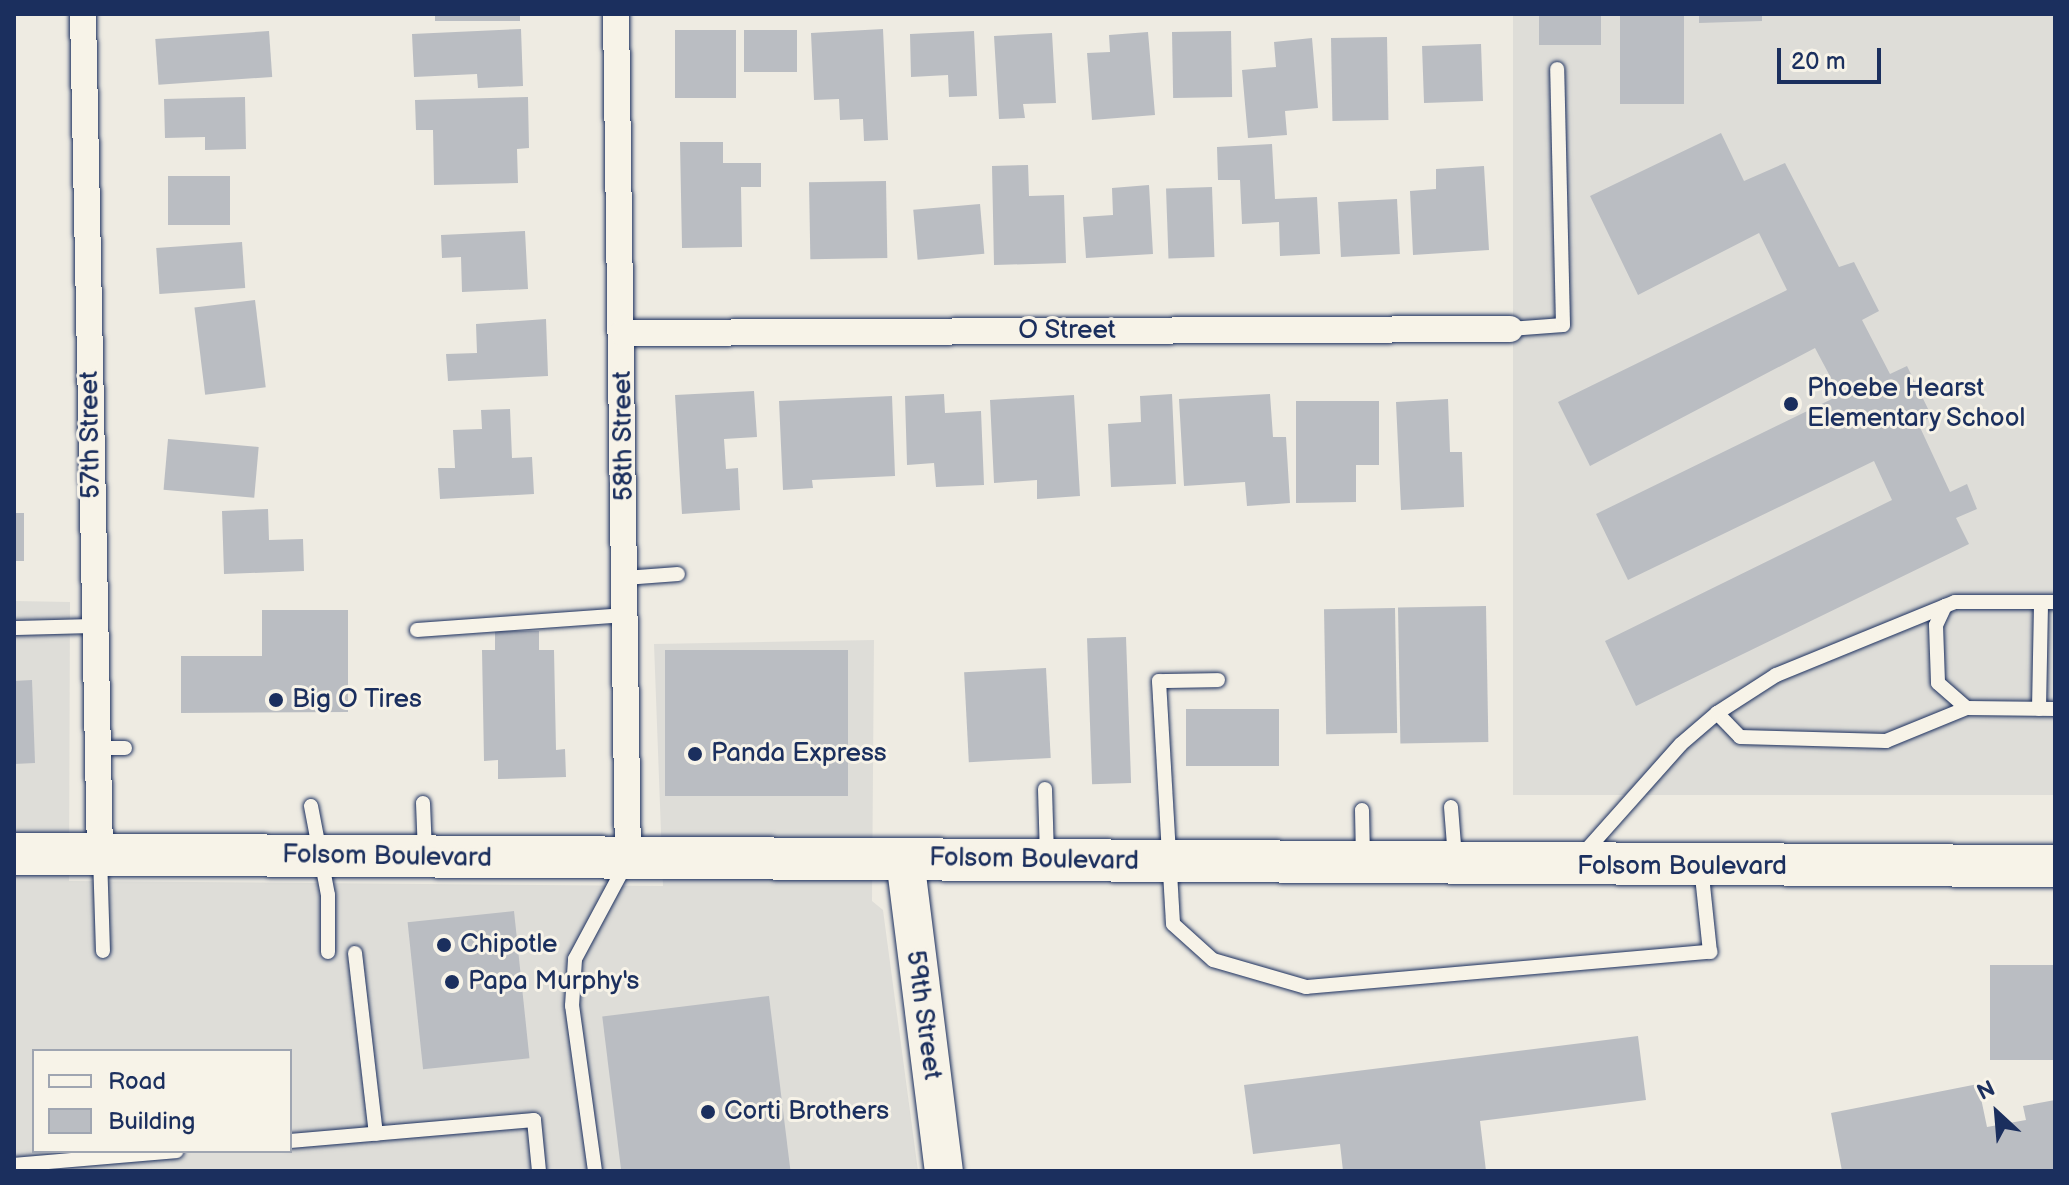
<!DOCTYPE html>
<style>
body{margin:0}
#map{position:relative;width:2069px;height:1185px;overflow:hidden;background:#eeebe2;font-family:"Balsamiq Sans",sans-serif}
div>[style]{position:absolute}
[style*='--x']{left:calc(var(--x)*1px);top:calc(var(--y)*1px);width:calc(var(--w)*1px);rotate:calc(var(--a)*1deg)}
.built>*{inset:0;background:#deddd8;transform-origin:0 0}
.building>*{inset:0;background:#babdc2;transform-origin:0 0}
.roads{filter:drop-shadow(0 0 2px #1b2f5e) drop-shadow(0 0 2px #1b2f5e)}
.lane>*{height:14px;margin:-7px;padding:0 7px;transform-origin:7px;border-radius:7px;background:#f7f3e8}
.street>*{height:26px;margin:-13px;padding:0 13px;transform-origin:13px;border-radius:13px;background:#f7f3e8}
.secondary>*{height:38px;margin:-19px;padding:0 19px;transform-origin:19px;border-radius:19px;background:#f7f3e8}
.primary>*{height:42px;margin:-21px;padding:0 21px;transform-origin:21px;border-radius:21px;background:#f7f3e8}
.dots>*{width:22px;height:22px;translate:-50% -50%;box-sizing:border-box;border:4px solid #f7f3e8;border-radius:50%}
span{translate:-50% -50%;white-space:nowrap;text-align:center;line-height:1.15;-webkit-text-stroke:6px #f7f3e8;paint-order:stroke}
.street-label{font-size:26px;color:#1b2f5e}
.poi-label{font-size:26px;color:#1b2f5e}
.left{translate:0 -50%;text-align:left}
.frame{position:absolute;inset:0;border:16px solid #1b2f5e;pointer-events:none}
.legend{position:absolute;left:32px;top:1049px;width:260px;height:104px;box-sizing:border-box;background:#f7f3e8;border:2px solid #9fa5b1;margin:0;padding:10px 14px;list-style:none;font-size:24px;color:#1b2f5e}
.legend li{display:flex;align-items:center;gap:16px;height:40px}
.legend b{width:40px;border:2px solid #9fa5b1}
.north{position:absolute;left:1957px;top:1073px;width:80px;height:80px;-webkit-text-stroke:6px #f7f3e8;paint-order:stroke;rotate:334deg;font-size:22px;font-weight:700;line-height:32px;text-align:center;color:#1b2f5e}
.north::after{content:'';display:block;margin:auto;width:28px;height:36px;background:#1b2f5e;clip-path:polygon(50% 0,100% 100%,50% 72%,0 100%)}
.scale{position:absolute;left:1777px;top:48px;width:104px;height:36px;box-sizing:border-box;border:4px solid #1b2f5e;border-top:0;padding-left:10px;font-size:24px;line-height:28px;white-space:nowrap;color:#1b2f5e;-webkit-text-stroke:6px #f7f3e8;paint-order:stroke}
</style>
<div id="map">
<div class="built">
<i style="left:1513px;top:14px;width:542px;height:781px"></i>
<i style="clip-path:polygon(evenodd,14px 601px,70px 602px,69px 881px,663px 886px,654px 644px,874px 640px,872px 901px,883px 910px,918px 1171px,14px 1171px,14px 601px,34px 1051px,290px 1051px,290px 1151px,34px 1151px,34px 1051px)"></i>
</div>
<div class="building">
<i style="left:435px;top:14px;width:85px;height:7px"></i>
<i style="left:1539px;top:14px;width:62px;height:31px"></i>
<i style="left:1620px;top:14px;width:64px;height:90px"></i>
<i style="clip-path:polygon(1699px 14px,1762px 14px,1762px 21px,1699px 23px)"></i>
<i style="clip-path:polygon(521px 29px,523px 86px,478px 88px,477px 74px,414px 77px,412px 34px)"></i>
<i style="clip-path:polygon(883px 29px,888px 140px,864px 141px,863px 119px,840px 120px,839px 99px,814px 100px,811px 33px)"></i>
<i style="left:736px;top:30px;width:68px;height:61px;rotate:90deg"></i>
<i style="left:797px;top:30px;width:42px;height:53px;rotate:90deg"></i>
<i style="left:269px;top:31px;width:46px;height:114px;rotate:86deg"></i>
<i style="clip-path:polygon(974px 31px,977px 96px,949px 97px,948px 75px,911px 77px,910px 34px)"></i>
<i style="left:1231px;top:31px;width:66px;height:59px;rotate:89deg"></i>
<i style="clip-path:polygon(1148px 32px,1155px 115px,1092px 120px,1087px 53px,1110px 52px,1109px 35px)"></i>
<i style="clip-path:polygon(1052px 33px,1056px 103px,1023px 104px,1025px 118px,999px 119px,994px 36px)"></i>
<i style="left:1387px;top:37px;width:83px;height:56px;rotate:89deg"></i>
<i style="clip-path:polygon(1312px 38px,1318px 108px,1285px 111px,1287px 135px,1248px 138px,1242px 70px,1276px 67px,1274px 42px)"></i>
<i style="left:1481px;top:44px;width:57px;height:59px;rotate:88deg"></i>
<i style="clip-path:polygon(245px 97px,246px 149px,205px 150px,205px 137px,165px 138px,164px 99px)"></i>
<i style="clip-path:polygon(528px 97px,529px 148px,517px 149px,518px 183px,434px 185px,433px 130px,416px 130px,415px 100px)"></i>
<i style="clip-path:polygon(1721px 133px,1744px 181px,1785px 163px,1839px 267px,1854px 262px,1879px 311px,1862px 320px,1890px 374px,1907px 366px,1932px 417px,1918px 423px,1950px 492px,1967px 484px,1977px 509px,1956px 518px,1969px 544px,1636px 706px,1605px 641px,1892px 500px,1874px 461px,1628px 580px,1596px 514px,1840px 395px,1815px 348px,1590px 466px,1558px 402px,1787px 290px,1759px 233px,1638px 295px,1590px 196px)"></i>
<i style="clip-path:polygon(680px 142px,723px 142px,723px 163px,761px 163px,761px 187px,741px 187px,742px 247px,682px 248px)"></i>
<i style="clip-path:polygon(1272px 144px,1275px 199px,1317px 197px,1320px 254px,1280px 256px,1279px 222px,1242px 224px,1240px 180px,1218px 180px,1217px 147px)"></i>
<i style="clip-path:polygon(1028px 165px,1029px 196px,1064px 195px,1066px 263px,994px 265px,992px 166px)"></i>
<i style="clip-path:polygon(1484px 166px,1489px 250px,1413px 255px,1410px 191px,1436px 189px,1436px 169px)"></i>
<i style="left:230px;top:176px;width:49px;height:62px;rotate:90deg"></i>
<i style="left:886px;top:181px;width:77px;height:77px;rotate:89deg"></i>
<i style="clip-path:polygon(1149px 185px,1153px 254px,1086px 258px,1083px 217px,1113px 215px,1112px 188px)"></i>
<i style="left:1212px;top:187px;width:70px;height:46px;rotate:88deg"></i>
<i style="left:1397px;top:199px;width:55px;height:59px;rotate:87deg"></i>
<i style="left:980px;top:204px;width:50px;height:67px;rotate:85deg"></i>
<i style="clip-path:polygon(525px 231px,528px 289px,462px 292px,461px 257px,442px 258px,441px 235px)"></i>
<i style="left:242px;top:242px;width:46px;height:86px;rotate:86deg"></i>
<i style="left:255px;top:300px;width:88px;height:61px;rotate:83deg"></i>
<i style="clip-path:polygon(546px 319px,548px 376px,448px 381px,446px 354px,477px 353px,476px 324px)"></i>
<i style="clip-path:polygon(754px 391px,757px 437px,724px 439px,726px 469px,738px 468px,740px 510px,682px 514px,675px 395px)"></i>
<i style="clip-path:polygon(944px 394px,945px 413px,981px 411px,984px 485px,936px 487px,934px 463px,907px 465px,905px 396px)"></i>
<i style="clip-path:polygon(1172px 394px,1176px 484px,1111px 487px,1108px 424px,1141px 422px,1140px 396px)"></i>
<i style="clip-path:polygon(1270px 394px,1273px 437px,1286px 437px,1290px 503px,1247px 506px,1245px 482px,1184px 486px,1179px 399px)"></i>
<i style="clip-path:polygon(1074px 395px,1080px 496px,1037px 499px,1037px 480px,994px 483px,990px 400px)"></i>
<i style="clip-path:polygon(892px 396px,895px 476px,812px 480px,813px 488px,783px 490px,779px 401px)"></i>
<i style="clip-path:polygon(1448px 399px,1450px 452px,1462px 452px,1464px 507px,1401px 510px,1396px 402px)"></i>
<i style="clip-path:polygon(1296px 401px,1379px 401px,1379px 465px,1356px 465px,1356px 502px,1296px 503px)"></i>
<i style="clip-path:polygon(510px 409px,512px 458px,532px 457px,534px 494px,440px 499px,438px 468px,455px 468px,453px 430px,482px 429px,481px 410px)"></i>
<i style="left:168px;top:439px;width:91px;height:51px;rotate:5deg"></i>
<i style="clip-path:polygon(268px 509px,269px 540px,303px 539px,304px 571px,224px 574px,222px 511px)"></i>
<i style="left:14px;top:513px;width:10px;height:48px"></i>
<i style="left:1486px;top:606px;width:136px;height:88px;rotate:89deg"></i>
<i style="left:1395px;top:608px;width:125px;height:71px;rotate:89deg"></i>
<i style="clip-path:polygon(262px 610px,348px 610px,348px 712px,181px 713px,181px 656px,262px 656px)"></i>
<i style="clip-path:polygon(495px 631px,539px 631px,539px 650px,554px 650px,556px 750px,565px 749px,566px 777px,498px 779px,498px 760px,484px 761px,482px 650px,495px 650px)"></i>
<i style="left:1126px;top:637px;width:146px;height:39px;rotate:88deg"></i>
<i style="left:848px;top:650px;width:146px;height:183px;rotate:90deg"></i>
<i style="left:1046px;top:668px;width:90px;height:82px;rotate:87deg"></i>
<i style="clip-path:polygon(32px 680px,35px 763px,14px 764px,14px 681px)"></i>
<i style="left:1279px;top:709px;width:57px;height:93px;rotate:90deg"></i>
<i style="left:514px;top:911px;width:148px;height:107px;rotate:84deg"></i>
<i style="left:2055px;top:965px;width:95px;height:65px;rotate:90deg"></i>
<i style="left:769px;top:996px;width:176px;height:168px;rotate:83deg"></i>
<i style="clip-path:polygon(1638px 1036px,1646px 1100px,1480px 1121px,1486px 1171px,1343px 1171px,1340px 1144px,1253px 1154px,1244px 1085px)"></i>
<i style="clip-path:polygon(1978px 1084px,1987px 1127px,2026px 1120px,2023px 1106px,2055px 1100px,2055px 1171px,1842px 1171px,1831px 1113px)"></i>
</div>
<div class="roads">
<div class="lane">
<i style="--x:1510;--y:329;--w:53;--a:-4.3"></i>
<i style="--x:1563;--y:325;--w:256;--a:-91.3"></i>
<i style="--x:625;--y:578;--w:53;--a:-4.3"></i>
<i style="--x:2055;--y:602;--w:100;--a:180"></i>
<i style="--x:1955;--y:602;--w:11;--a:158"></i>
<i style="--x:1945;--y:606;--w:21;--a:115"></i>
<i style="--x:1936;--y:625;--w:58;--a:88"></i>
<i style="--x:1938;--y:683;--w:38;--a:41"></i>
<i style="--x:1967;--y:708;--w:88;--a:0.7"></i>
<i style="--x:14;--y:628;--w:81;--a:-1.4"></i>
<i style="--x:417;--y:630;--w:209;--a:-4.1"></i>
<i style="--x:1218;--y:680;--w:59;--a:179"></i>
<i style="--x:1159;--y:681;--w:243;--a:86.7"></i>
<i style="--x:1173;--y:924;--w:54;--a:42"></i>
<i style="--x:1213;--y:960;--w:97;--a:16.2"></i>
<i style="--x:1306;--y:987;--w:406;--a:-5"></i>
<i style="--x:1710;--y:952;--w:86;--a:-96"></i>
<i style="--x:2039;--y:709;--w:107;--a:-88.9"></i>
<i style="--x:1717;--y:713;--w:33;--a:46"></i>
<i style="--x:1740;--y:737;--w:146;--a:1.6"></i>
<i style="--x:1886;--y:741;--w:87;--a:-22.2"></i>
<i style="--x:97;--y:748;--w:28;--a:0"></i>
<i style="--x:1045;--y:789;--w:68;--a:88.3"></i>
<i style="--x:423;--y:803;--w:50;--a:87.7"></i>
<i style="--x:311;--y:806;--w:91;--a:79.2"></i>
<i style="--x:328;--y:895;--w:57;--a:90"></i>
<i style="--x:1451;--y:807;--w:51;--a:85.5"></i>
<i style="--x:1362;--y:810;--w:49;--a:88.8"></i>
<i style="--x:1583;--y:854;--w:147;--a:-48.3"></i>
<i style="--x:1681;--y:744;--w:48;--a:-40.7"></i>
<i style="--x:1717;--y:713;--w:70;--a:-32.8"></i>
<i style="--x:1776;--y:675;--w:183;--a:-22.2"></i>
<i style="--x:100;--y:856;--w:95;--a:88.2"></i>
<i style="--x:355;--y:953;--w:182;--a:83.4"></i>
<i style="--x:290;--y:1141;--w:245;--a:-4.9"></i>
<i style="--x:534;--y:1120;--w:51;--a:84.4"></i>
<i style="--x:14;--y:1165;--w:163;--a:-4.9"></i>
<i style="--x:595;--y:1171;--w:167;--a:-97.9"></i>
<i style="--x:572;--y:1006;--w:47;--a:-86.3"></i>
<i style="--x:575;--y:959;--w:110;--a:-61.8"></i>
</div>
<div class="street">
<i style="--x:83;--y:14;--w:842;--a:88.84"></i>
<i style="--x:616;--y:14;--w:845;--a:89.19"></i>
<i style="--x:623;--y:333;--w:887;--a:-0.26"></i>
</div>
<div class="secondary">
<i style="--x:905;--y:859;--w:314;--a:82.9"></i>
</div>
<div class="primary">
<i style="--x:14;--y:854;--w:2041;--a:0.34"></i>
</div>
</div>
<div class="dots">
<i style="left:1791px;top:404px;background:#1b2f5e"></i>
<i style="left:276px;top:700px;background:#1b2f5e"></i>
<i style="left:695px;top:754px;background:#1b2f5e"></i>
<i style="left:444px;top:945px;background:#1b2f5e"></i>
<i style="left:452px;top:982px;background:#1b2f5e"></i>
<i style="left:708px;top:1112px;background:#1b2f5e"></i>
</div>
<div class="street-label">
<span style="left:1067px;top:331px">O Street</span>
<span style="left:91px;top:435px;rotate:-91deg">57th Street</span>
<span style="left:624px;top:436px;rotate:-91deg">58th Street</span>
<span style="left:387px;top:857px;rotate:1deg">Folsom Boulevard</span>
<span style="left:1034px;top:860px;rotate:1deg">Folsom Boulevard</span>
<span style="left:1682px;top:867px">Folsom Boulevard</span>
<span style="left:923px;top:1015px;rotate:82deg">59th Street</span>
</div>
<div class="poi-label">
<span class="left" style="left:1807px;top:404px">Phoebe Hearst<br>Elementary School</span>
<span class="left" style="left:292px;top:700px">Big O Tires</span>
<span class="left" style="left:711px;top:754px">Panda Express</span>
<span class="left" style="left:460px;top:945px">Chipotle</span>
<span class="left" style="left:468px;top:982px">Papa Murphy's</span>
<span class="left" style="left:724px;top:1112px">Corti Brothers</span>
</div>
<div class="frame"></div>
<ul class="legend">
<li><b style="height:10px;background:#f7f3e8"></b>Road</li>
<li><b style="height:22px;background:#babdc2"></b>Building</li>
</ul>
<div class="north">N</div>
<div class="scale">20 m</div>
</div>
